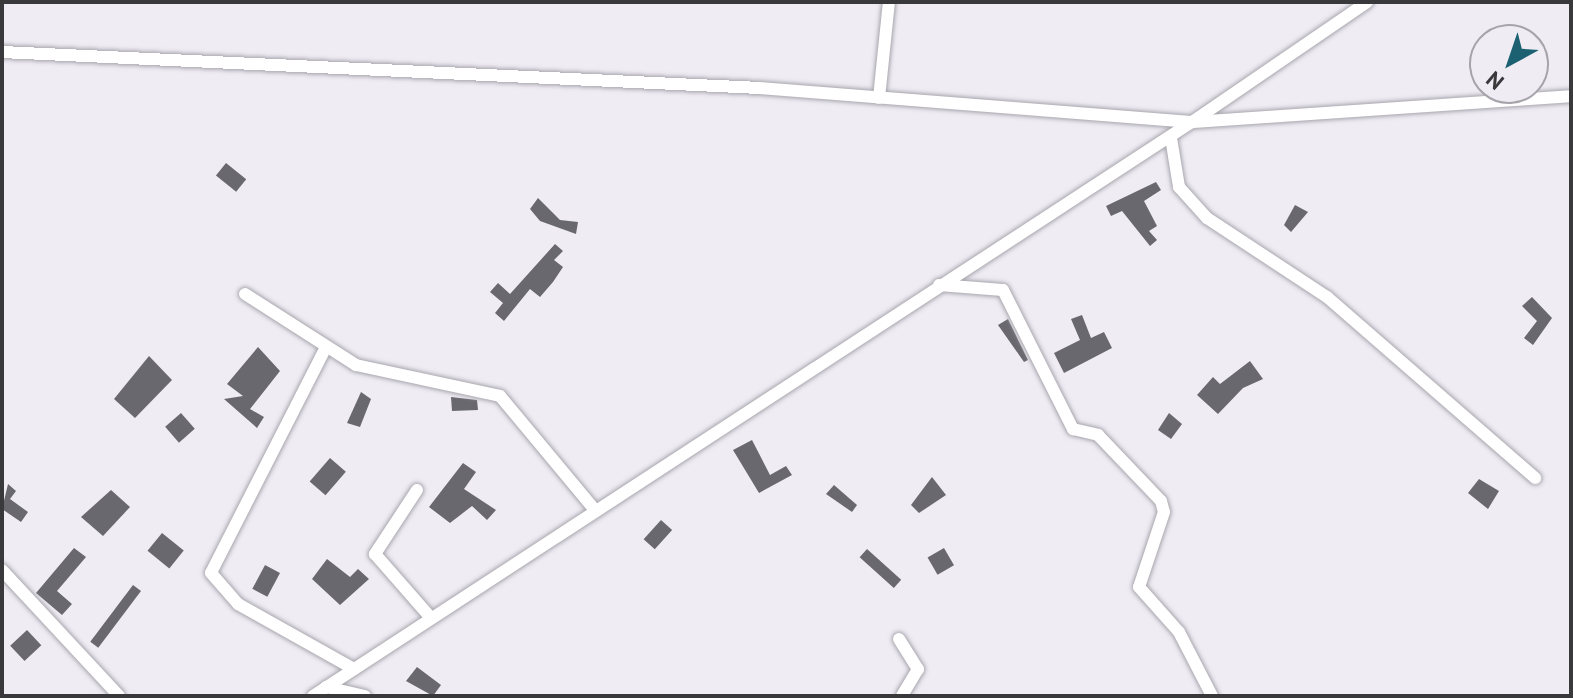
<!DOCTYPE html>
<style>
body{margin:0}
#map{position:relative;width:1573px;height:698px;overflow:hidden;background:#efecf4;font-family:"PT Sans",sans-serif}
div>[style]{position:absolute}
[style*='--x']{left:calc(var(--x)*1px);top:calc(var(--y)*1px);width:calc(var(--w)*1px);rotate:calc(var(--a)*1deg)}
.building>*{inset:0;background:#6a686f;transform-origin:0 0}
.roads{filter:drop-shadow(0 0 2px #a8a6ad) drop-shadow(0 0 2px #a8a6ad)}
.minor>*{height:12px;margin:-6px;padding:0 6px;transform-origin:6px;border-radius:6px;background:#fff}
span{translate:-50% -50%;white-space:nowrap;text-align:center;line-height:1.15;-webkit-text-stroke:8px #efecf4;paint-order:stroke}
.frame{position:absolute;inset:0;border:4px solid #39383b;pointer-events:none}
.north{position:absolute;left:1469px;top:24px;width:80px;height:80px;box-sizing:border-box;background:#efecf4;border:2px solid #a6a4aa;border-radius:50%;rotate:220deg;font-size:22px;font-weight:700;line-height:32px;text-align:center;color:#39383b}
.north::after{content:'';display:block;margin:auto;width:28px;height:36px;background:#1b6172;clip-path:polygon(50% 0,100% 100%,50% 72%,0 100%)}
</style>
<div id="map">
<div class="building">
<i style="left:226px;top:163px;width:26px;height:16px;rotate:39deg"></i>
<i style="clip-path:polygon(1156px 182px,1161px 190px,1144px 201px,1157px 226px,1149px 231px,1157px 240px,1150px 246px,1122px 211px,1111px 216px,1106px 206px)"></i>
<i style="clip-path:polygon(538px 198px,560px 220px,578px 222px,576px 234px,540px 221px,530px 209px)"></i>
<i style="clip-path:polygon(1295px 205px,1308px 212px,1291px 232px,1284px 225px)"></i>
<i style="clip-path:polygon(555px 244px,563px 251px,554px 260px,563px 267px,553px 282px,540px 297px,530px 289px,504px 321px,495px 313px,503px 303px,490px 292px,498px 283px,510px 294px)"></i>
<i style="clip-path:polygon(1532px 297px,1552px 318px,1533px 345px,1524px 338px,1537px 321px,1522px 306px)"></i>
<i style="clip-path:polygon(1082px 315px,1091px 338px,1104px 332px,1112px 348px,1064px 373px,1054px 353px,1080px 340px,1071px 319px)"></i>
<i style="clip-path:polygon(1008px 319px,1028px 360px,1024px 362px,998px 325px)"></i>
<i style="clip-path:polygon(258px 347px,280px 371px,250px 409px,264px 417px,257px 428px,224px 399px,243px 396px,227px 384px)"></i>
<i style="clip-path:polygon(149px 356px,172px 380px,135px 418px,114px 399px)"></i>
<i style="clip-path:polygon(1250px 361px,1263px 379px,1243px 388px,1218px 414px,1197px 395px,1213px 377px,1220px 384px)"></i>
<i style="clip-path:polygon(361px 392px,371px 399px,360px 427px,347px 423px)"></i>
<i style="clip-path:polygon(451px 397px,477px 400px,478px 410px,452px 411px)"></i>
<i style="left:181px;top:413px;width:21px;height:21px;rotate:49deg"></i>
<i style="clip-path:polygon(1169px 413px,1182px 424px,1171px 439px,1158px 430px)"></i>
<i style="clip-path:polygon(752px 440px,770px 475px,786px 466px,792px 475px,759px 493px,733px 450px)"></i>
<i style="left:330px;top:458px;width:21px;height:31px;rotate:41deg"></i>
<i style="clip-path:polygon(463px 463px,476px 472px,464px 489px,496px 510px,487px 520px,472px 506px,450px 523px,429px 507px)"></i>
<i style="clip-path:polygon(932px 477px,946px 495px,919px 513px,911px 505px)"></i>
<i style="clip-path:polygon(1479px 479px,1499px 491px,1488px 509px,1468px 493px)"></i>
<i style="clip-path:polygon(8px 484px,16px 491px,10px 499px,28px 512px,21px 522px,2px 509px)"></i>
<i style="clip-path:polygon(834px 485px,857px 505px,852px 512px,826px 494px)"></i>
<i style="clip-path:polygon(111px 490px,130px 507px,103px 536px,81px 517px)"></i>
<i style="left:661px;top:520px;width:15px;height:26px;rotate:42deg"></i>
<i style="left:162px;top:533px;width:28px;height:23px;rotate:39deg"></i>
<i style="clip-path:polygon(74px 548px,86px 557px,57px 591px,72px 604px,62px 615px,36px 593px)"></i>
<i style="left:944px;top:548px;width:20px;height:19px;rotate:60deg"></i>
<i style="left:867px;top:549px;width:46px;height:11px;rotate:42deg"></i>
<i style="clip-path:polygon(327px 559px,350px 577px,358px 569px,369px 579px,340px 605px,312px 579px)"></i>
<i style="left:265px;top:565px;width:17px;height:27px;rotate:28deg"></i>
<i style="left:133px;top:585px;width:10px;height:71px;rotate:37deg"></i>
<i style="left:27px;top:630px;width:21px;height:23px;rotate:47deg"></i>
<i style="clip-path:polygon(417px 667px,441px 685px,433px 696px,406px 681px)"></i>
</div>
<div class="roads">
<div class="minor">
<i style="--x:2;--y:52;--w:758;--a:2.72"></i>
<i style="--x:759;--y:88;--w:434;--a:4.5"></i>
<i style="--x:1192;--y:122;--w:212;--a:-34.4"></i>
<i style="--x:879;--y:98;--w:97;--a:-84.1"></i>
<i style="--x:1171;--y:138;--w:50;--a:80.7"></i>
<i style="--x:1179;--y:187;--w:42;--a:47.9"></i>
<i style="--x:1207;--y:218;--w:144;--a:33.4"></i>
<i style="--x:1327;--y:297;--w:276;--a:41"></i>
<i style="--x:939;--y:285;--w:64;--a:4.5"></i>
<i style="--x:1003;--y:290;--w:156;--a:63.3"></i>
<i style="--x:1073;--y:429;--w:26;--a:13"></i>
<i style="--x:1098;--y:435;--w:91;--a:46.3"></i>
<i style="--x:1161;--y:501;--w:11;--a:75"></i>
<i style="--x:1164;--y:512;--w:79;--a:108.4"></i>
<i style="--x:1139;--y:587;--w:60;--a:48.4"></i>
<i style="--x:1179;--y:632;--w:72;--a:62.7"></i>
<i style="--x:245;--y:294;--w:132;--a:32.6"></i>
<i style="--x:356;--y:365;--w:147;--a:12.1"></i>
<i style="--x:500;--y:396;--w:147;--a:50.2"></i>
<i style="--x:325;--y:349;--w:251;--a:117"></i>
<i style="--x:211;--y:573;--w:41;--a:48.9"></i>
<i style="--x:238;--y:604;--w:133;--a:29.3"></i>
<i style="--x:417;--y:490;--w:77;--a:123.3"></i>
<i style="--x:375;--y:554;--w:85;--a:48.8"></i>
<i style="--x:2;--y:570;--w:172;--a:47.1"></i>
<i style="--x:899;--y:639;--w:36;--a:58"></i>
<i style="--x:918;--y:669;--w:31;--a:121"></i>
<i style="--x:326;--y:687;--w:40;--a:13"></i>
<i style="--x:313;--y:696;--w:1050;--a:-33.15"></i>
<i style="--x:1192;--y:122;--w:380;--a:-3.9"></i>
</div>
</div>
<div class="frame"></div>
<div class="north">N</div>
</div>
